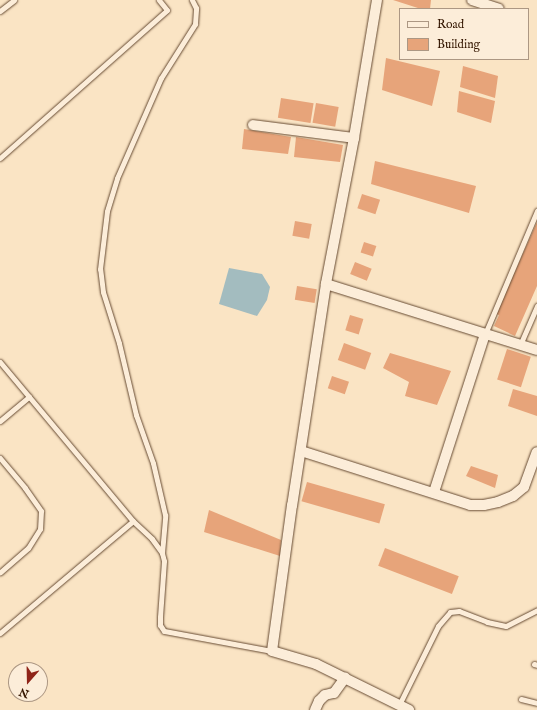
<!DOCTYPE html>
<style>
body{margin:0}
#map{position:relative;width:537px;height:710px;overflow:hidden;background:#fae4c4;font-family:"IM FELL English",serif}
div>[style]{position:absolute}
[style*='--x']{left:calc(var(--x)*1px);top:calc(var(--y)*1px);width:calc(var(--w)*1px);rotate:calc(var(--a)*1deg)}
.water>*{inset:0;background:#a3bcbf}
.building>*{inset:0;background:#e7a47a;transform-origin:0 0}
.roads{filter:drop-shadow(0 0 1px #664a32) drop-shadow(0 0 1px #664a32)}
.lane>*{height:5px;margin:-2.5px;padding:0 2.5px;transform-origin:2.5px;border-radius:2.5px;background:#fcedd9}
.street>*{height:10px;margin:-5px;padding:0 5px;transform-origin:5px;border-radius:5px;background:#fcedd9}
span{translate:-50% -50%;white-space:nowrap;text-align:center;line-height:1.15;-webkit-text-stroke:3px #fcedd9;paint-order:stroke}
.legend{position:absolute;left:399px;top:8px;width:130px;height:52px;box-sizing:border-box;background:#fcedd9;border:1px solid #ac9783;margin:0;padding:5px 7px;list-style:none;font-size:12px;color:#341601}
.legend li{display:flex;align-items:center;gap:8px;height:20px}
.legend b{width:20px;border:1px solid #ac9783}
.north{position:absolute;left:8px;top:662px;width:40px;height:40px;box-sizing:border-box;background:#fcedd9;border:1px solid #ac9783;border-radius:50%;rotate:200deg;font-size:11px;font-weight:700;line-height:16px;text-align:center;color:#341601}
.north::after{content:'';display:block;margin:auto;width:14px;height:18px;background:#8f2418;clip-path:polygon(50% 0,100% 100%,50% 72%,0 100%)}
</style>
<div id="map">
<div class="water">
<i style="clip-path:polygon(229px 268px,262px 274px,270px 287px,267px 300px,257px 316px,219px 304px)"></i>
</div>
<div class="building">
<i style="clip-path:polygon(393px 0,431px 0,430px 9px,421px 9px)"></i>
<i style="clip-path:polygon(386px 58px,440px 71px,432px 106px,382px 90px)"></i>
<i style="clip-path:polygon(463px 66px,498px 76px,495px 98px,460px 87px)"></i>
<i style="clip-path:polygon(459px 91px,495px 101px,491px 123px,457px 112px)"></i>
<i style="left:281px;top:98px;width:33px;height:20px;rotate:9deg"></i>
<i style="left:316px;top:103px;width:23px;height:20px;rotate:10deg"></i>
<i style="clip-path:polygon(244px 129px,291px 137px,288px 154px,242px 149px)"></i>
<i style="clip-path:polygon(296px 137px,343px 145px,340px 162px,294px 157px)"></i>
<i style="clip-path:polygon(375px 161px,476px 186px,469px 213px,371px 184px)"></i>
<i style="left:362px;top:194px;width:19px;height:15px;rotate:18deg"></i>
<i style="left:295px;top:221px;width:17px;height:15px;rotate:10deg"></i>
<i style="clip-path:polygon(537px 222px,537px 286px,515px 336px,494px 326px,499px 315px,496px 314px)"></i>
<i style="left:364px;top:242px;width:13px;height:11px;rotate:18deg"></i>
<i style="left:355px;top:262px;width:18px;height:13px;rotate:22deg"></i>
<i style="left:297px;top:286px;width:20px;height:14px;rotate:9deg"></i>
<i style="left:350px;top:315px;width:14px;height:16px;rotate:17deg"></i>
<i style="left:344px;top:343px;width:29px;height:18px;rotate:20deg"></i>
<i style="left:507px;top:349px;width:25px;height:32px;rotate:18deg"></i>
<i style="clip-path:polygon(390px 353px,451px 371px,437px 405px,405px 396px,409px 382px,383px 368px)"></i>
<i style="left:332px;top:376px;width:18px;height:13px;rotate:19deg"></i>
<i style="clip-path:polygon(513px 389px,537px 396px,537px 416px,508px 406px)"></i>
<i style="clip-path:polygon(471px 466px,498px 475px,495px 488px,466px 476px)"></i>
<i style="left:307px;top:482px;width:81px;height:20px;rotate:16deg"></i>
<i style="clip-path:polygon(209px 510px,281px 540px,280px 556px,204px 532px)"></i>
<i style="left:385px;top:548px;width:79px;height:19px;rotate:21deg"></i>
</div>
<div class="roads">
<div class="lane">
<i style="--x:0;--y:11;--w:18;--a:-38"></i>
<i style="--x:0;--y:158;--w:223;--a:-41.5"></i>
<i style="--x:167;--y:10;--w:13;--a:-129"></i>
<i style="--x:485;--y:334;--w:134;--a:-67.1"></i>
<i style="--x:520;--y:345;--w:43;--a:-66.4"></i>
<i style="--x:0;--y:362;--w:207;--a:50.1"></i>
<i style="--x:133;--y:521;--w:174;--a:139.9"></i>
<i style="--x:0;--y:421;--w:38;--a:-40"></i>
<i style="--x:0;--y:458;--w:39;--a:50"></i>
<i style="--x:25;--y:488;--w:28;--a:55"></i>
<i style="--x:41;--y:511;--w:18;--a:93"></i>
<i style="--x:40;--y:529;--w:22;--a:122"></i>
<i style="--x:28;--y:548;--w:37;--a:139"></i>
<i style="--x:133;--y:521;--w:26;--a:43"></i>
<i style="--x:152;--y:539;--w:17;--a:54"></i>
<i style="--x:162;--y:553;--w:8;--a:76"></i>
<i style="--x:164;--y:561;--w:56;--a:94.1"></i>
<i style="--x:160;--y:617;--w:8;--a:90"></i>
<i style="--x:160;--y:625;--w:7;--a:56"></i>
<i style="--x:164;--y:631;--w:110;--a:10.5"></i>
<i style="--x:162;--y:553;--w:38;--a:-85"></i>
<i style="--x:165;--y:515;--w:53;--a:-103"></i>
<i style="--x:153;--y:463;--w:51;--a:-109.5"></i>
<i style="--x:136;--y:415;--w:74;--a:-103.3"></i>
<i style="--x:119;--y:343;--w:53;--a:-107.4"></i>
<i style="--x:103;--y:292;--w:23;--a:-97"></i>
<i style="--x:100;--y:269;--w:58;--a:-83.1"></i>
<i style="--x:107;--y:211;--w:34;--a:-73"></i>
<i style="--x:117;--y:178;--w:109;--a:-66.3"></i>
<i style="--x:161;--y:78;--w:64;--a:-57.8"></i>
<i style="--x:195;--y:24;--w:16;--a:-86"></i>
<i style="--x:196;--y:8;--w:9;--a:-117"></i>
<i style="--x:534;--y:664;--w:3;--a:18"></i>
<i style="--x:521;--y:699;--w:16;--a:14"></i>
<i style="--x:399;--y:705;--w:88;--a:-63.7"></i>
<i style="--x:438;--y:626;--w:18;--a:-49"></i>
<i style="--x:450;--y:612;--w:9;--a:-6"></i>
<i style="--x:459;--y:611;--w:30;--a:21"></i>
<i style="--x:487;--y:622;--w:19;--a:12"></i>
<i style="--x:506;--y:626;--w:35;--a:-27"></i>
</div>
<div class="street">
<i style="--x:377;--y:0;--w:140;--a:99.5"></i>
<i style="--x:354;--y:138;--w:149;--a:100.9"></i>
<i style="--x:326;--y:284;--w:224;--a:98.7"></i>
<i style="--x:292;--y:505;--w:147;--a:97.8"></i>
<i style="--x:272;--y:651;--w:46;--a:16.5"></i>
<i style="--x:316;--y:664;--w:104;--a:26.3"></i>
<i style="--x:472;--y:0;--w:28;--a:18"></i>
<i style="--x:253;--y:125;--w:102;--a:7.3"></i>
<i style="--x:326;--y:284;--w:221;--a:17.4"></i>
<i style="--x:301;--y:451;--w:177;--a:17.7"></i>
<i style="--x:470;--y:505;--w:14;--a:0"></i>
<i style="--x:484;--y:505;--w:14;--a:-12"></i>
<i style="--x:498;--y:502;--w:16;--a:-22"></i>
<i style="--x:513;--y:496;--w:14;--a:-39"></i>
<i style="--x:524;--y:487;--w:37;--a:-70"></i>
<i style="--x:434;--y:492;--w:166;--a:-72.1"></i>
<i style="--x:315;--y:710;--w:10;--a:-66"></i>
<i style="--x:319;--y:701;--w:8;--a:-45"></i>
<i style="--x:325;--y:695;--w:9;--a:-13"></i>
<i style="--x:334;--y:693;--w:19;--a:-54"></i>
</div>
</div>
<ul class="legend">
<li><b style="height:5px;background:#fcedd9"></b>Road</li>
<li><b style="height:11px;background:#e7a47a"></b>Building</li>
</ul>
<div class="north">N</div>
</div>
